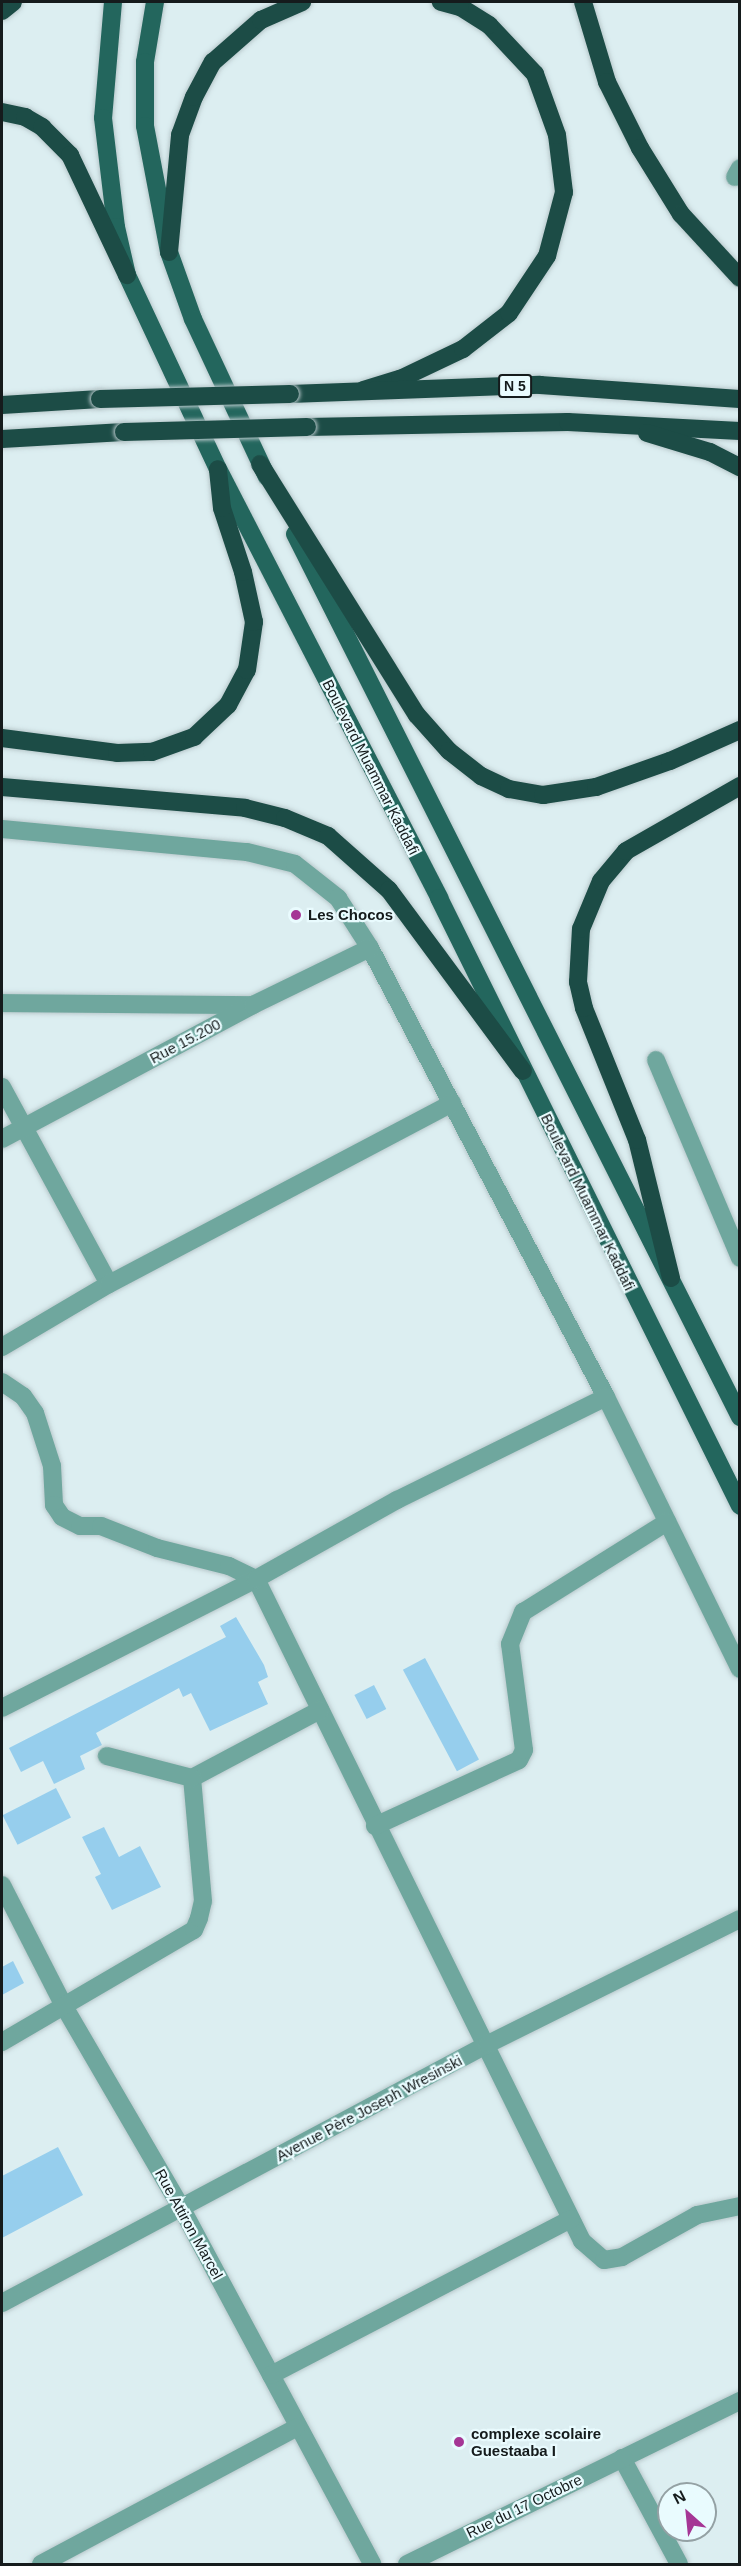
<!DOCTYPE html>
<meta charset="utf-8">
<style>
body{margin:0}
#map{position:relative;width:741px;height:2566px;overflow:hidden;background:#dceef1;font-family:Helvetica,sans-serif}
div>[style]{position:absolute}
[style*='--x']{left:calc(var(--x)*1px);top:calc(var(--y)*1px);width:calc(var(--w)*1px);rotate:calc(var(--a)*1deg)}
.building>*{inset:0;background:#96ceed;transform-origin:0 0}
.roads{filter:drop-shadow(0 0 2px #b8c8cb) drop-shadow(0 0 2px #b8c8cb)}
.minor>*{height:18px;margin:-9px;padding:0 9px;transform-origin:9px;border-radius:9px;background:#6fa79e}
.major>*{height:18px;margin:-9px;padding:0 9px;transform-origin:9px;border-radius:9px;background:#23665d}
.highway>*{height:18px;margin:-9px;padding:0 9px;transform-origin:9px;border-radius:9px;background:#1c4c46}
.bridges{filter:drop-shadow(0 0 2px #b8c8cb) drop-shadow(0 0 2px #b8c8cb)}
.highway-bridge>*{height:18px;margin:-9px;padding:0 9px;transform-origin:9px;border-radius:9px;background:#1c4c46}
.dots>*{width:16px;height:16px;translate:-50% -50%;box-sizing:border-box;border:3px solid #e9fbfe;border-radius:50%}
span{translate:-50% -50%;white-space:nowrap;text-align:center;line-height:1.15;-webkit-text-stroke:4.5px #e9fbfe;paint-order:stroke}
.shield-label span{padding:2px 4px;background:#e9fbfe;border:2px solid;border-radius:4px;-webkit-text-stroke-width:0}
.shield-label{font-size:14px;color:#151b1c;font-weight:700}
.street-label{font-size:15px;color:#151b1c}
.poi-label{font-size:15px;color:#151b1c;font-weight:700}
.left{translate:0 -50%;text-align:left}
.frame{position:absolute;inset:0;border:3px solid #151b1c;pointer-events:none}
.north{position:absolute;left:657px;top:2482px;width:60px;height:60px;box-sizing:border-box;background:#e9fbfe;border:2px solid #94a1a4;border-radius:50%;rotate:333deg;font-size:16px;font-weight:700;line-height:24px;text-align:center;color:#151b1c}
.north::after{content:'';display:block;margin:auto;width:21px;height:27px;background:#a53695;clip-path:polygon(50% 0,100% 100%,50% 72%,0 100%)}
</style>
<div id="map">
<div class="building">
<i style="clip-path:polygon(236px 1617px,264px 1665px,268px 1677px,258px 1682px,268px 1704px,210px 1731px,191px 1693px,183px 1697px,179px 1688px,96px 1733px,102px 1745px,80px 1756px,85px 1769px,54px 1784px,43px 1761px,21px 1772px,9px 1748px,226px 1637px,220px 1626px)"></i>
<i style="left:425px;top:1658px;width:115px;height:25px;rotate:62deg"></i>
<i style="left:374px;top:1685px;width:27px;height:22px;rotate:63deg"></i>
<i style="left:56px;top:1788px;width:33px;height:60px;rotate:63deg"></i>
<i style="clip-path:polygon(104px 1827px,119px 1857px,140px 1846px,161px 1887px,112px 1910px,95px 1877px,101px 1874px,82px 1837px)"></i>
<i style="clip-path:polygon(13px 1961px,24px 1983px,2px 1995px,2px 1967px)"></i>
<i style="clip-path:polygon(58px 2147px,83px 2195px,2px 2238px,2px 2176px)"></i>
</div>
<div class="roads">
<div class="minor">
<i style="--x:735;--y:177;--w:10;--a:-61"></i>
<i style="--x:2;--y:829;--w:246;--a:5.4"></i>
<i style="--x:247;--y:852;--w:49;--a:14"></i>
<i style="--x:295;--y:864;--w:55;--a:38.3"></i>
<i style="--x:338;--y:898;--w:59;--a:57.4"></i>
<i style="--x:370;--y:948;--w:507;--a:62.27"></i>
<i style="--x:606;--y:1397;--w:303;--a:63.8"></i>
<i style="--x:2;--y:1003;--w:250;--a:0.5"></i>
<i style="--x:656;--y:1060;--w:215;--a:67"></i>
<i style="--x:2;--y:1087;--w:224;--a:61.5"></i>
<i style="--x:2;--y:1139;--w:285;--a:-28.1"></i>
<i style="--x:253;--y:1005;--w:130;--a:-26"></i>
<i style="--x:2;--y:1347;--w:124;--a:-30.5"></i>
<i style="--x:109;--y:1284;--w:388;--a:-27.8"></i>
<i style="--x:2;--y:1382;--w:25;--a:34"></i>
<i style="--x:23;--y:1396;--w:21;--a:55"></i>
<i style="--x:35;--y:1413;--w:56;--a:72.2"></i>
<i style="--x:52;--y:1466;--w:39;--a:87"></i>
<i style="--x:54;--y:1505;--w:14;--a:56"></i>
<i style="--x:62;--y:1517;--w:20;--a:27"></i>
<i style="--x:80;--y:1526;--w:21;--a:0"></i>
<i style="--x:101;--y:1526;--w:60;--a:21.4"></i>
<i style="--x:157;--y:1548;--w:74;--a:14"></i>
<i style="--x:229;--y:1566;--w:30;--a:26"></i>
<i style="--x:256;--y:1579;--w:738;--a:63.78"></i>
<i style="--x:582;--y:2241;--w:29;--a:41"></i>
<i style="--x:604;--y:2260;--w:18;--a:-9"></i>
<i style="--x:622;--y:2257;--w:86;--a:-29.2"></i>
<i style="--x:697;--y:2215;--w:44;--a:-11.8"></i>
<i style="--x:2;--y:1708;--w:285;--a:-26.9"></i>
<i style="--x:256;--y:1579;--w:162;--a:-29.3"></i>
<i style="--x:397;--y:1500;--w:233;--a:-26.2"></i>
<i style="--x:192;--y:1778;--w:145;--a:-28"></i>
<i style="--x:375;--y:1826;--w:158;--a:-24.6"></i>
<i style="--x:519;--y:1760;--w:11;--a:-63"></i>
<i style="--x:524;--y:1750;--w:107;--a:-97.5"></i>
<i style="--x:510;--y:1644;--w:35;--a:-68"></i>
<i style="--x:523;--y:1612;--w:170;--a:-32"></i>
<i style="--x:2;--y:1885;--w:138;--a:62.9"></i>
<i style="--x:65;--y:2008;--w:233;--a:59.8"></i>
<i style="--x:182;--y:2209;--w:403;--a:61.8"></i>
<i style="--x:2;--y:2042;--w:222;--a:-30.3"></i>
<i style="--x:194;--y:1930;--w:13;--a:-67"></i>
<i style="--x:199;--y:1918;--w:17;--a:-77"></i>
<i style="--x:203;--y:1901;--w:123;--a:-95.1"></i>
<i style="--x:192;--y:1778;--w:88;--a:-165.5"></i>
<i style="--x:2;--y:2303;--w:551;--a:-28.05"></i>
<i style="--x:488;--y:2044;--w:281;--a:-26.4"></i>
<i style="--x:271;--y:2375;--w:338;--a:-27.5"></i>
<i style="--x:622;--y:2458;--w:120;--a:61.7"></i>
<i style="--x:41;--y:2564;--w:289;--a:-28.1"></i>
<i style="--x:407;--y:2564;--w:371;--a:-26.1"></i>
</div>
<div class="major">
<i style="--x:113;--y:2;--w:116;--a:94.9"></i>
<i style="--x:103;--y:118;--w:110;--a:83.2"></i>
<i style="--x:116;--y:227;--w:49;--a:77.1"></i>
<i style="--x:127;--y:275;--w:214;--a:64.9"></i>
<i style="--x:218;--y:469;--w:483;--a:62.7"></i>
<i style="--x:439;--y:898;--w:678;--a:63.66"></i>
<i style="--x:155;--y:2;--w:61;--a:99.5"></i>
<i style="--x:145;--y:62;--w:64;--a:90"></i>
<i style="--x:145;--y:126;--w:128;--a:79.2"></i>
<i style="--x:169;--y:252;--w:71;--a:70.3"></i>
<i style="--x:193;--y:319;--w:174;--a:64.9"></i>
<i style="--x:295;--y:534;--w:989;--a:63.25"></i>
</div>
<div class="highway">
<i style="--x:583;--y:2;--w:84;--a:73.3"></i>
<i style="--x:607;--y:82;--w:74;--a:63.4"></i>
<i style="--x:640;--y:148;--w:78;--a:58.2"></i>
<i style="--x:681;--y:214;--w:87;--a:47.3"></i>
<i style="--x:2;--y:11;--w:14;--a:-39"></i>
<i style="--x:2;--y:112;--w:24;--a:12"></i>
<i style="--x:25;--y:117;--w:20;--a:30"></i>
<i style="--x:42;--y:127;--w:40;--a:45"></i>
<i style="--x:70;--y:155;--w:133;--a:64.6"></i>
<i style="--x:169;--y:252;--w:118;--a:-84.6"></i>
<i style="--x:180;--y:135;--w:40;--a:-69.8"></i>
<i style="--x:194;--y:97;--w:40;--a:-62"></i>
<i style="--x:213;--y:62;--w:64;--a:-41.2"></i>
<i style="--x:261;--y:20;--w:45;--a:-23.7"></i>
<i style="--x:363;--y:390;--w:39;--a:-17"></i>
<i style="--x:400;--y:379;--w:70;--a:-25.5"></i>
<i style="--x:463;--y:349;--w:58;--a:-38"></i>
<i style="--x:509;--y:313;--w:69;--a:-56.3"></i>
<i style="--x:547;--y:256;--w:66;--a:-75.1"></i>
<i style="--x:564;--y:192;--w:57;--a:-97"></i>
<i style="--x:557;--y:135;--w:65;--a:-109.8"></i>
<i style="--x:535;--y:74;--w:67;--a:-133.2"></i>
<i style="--x:489;--y:25;--w:34;--a:-148"></i>
<i style="--x:460;--y:7;--w:20;--a:-165"></i>
<i style="--x:290;--y:394;--w:250;--a:-2.1"></i>
<i style="--x:540;--y:385;--w:200;--a:4"></i>
<i style="--x:2;--y:405;--w:98;--a:-3.5"></i>
<i style="--x:307;--y:427;--w:261;--a:-1.1"></i>
<i style="--x:568;--y:422;--w:172;--a:3"></i>
<i style="--x:647;--y:433;--w:66;--a:16.8"></i>
<i style="--x:710;--y:452;--w:34;--a:27"></i>
<i style="--x:2;--y:439;--w:122;--a:-3.3"></i>
<i style="--x:260;--y:464;--w:296;--a:58"></i>
<i style="--x:417;--y:715;--w:48;--a:48.4"></i>
<i style="--x:449;--y:751;--w:41;--a:38"></i>
<i style="--x:481;--y:776;--w:31;--a:25"></i>
<i style="--x:509;--y:789;--w:35;--a:10"></i>
<i style="--x:543;--y:795;--w:54;--a:-8.6"></i>
<i style="--x:596;--y:787;--w:78;--a:-19.4"></i>
<i style="--x:670;--y:761;--w:77;--a:-23.9"></i>
<i style="--x:2;--y:738;--w:116;--a:7.4"></i>
<i style="--x:117;--y:753;--w:35;--a:-2"></i>
<i style="--x:152;--y:752;--w:45;--a:-19.7"></i>
<i style="--x:194;--y:737;--w:47;--a:-43.3"></i>
<i style="--x:228;--y:705;--w:40;--a:-62"></i>
<i style="--x:247;--y:670;--w:49;--a:-81.7"></i>
<i style="--x:254;--y:622;--w:51;--a:-102.4"></i>
<i style="--x:243;--y:572;--w:67;--a:-108.2"></i>
<i style="--x:222;--y:508;--w:39;--a:-96"></i>
<i style="--x:2;--y:787;--w:244;--a:4.9"></i>
<i style="--x:245;--y:808;--w:41;--a:14"></i>
<i style="--x:285;--y:818;--w:47;--a:22.7"></i>
<i style="--x:328;--y:836;--w:81;--a:41.5"></i>
<i style="--x:389;--y:890;--w:225;--a:53.5"></i>
<i style="--x:671;--y:1278;--w:142;--a:-103.8"></i>
<i style="--x:637;--y:1140;--w:142;--a:-111.9"></i>
<i style="--x:584;--y:1008;--w:27;--a:-103"></i>
<i style="--x:578;--y:982;--w:53;--a:-86.8"></i>
<i style="--x:581;--y:929;--w:52;--a:-67.4"></i>
<i style="--x:601;--y:881;--w:39;--a:-50"></i>
<i style="--x:626;--y:851;--w:131;--a:-29.7"></i>
</div>
</div>
<div class="bridges">
<div class="highway-bridge">
<i style="--x:100;--y:399;--w:190;--a:-1.5"></i>
<i style="--x:124;--y:432;--w:183;--a:-1.6"></i>
</div>
</div>
<div class="dots">
<i style="left:296px;top:915px;background:#a53695"></i>
<i style="left:459px;top:2442px;background:#a53695"></i>
</div>
<div class="shield-label">
<span style="left:515px;top:386px">N 5</span>
</div>
<div class="street-label">
<span style="left:371px;top:767px;rotate:63deg">Boulevard Muammar Kaddafi</span>
<span style="left:185px;top:1041px;rotate:-28deg">Rue 15.200</span>
<span style="left:588px;top:1202px;rotate:64deg">Boulevard Muammar Kaddafi</span>
<span style="left:369px;top:2108px;rotate:-28deg">Avenue Père Joseph Wresinski</span>
<span style="left:189px;top:2224px;rotate:61deg">Rue Attiron Marcel</span>
<span style="left:524px;top:2506px;rotate:-26deg">Rue du 17 Octobre</span>
</div>
<div class="poi-label">
<span class="left" style="left:308px;top:915px">Les Chocos</span>
<span class="left" style="left:471px;top:2442px">complexe scolaire<br>Guestaaba I</span>
</div>
<div class="frame"></div>
<div class="north">N</div>
</div>
